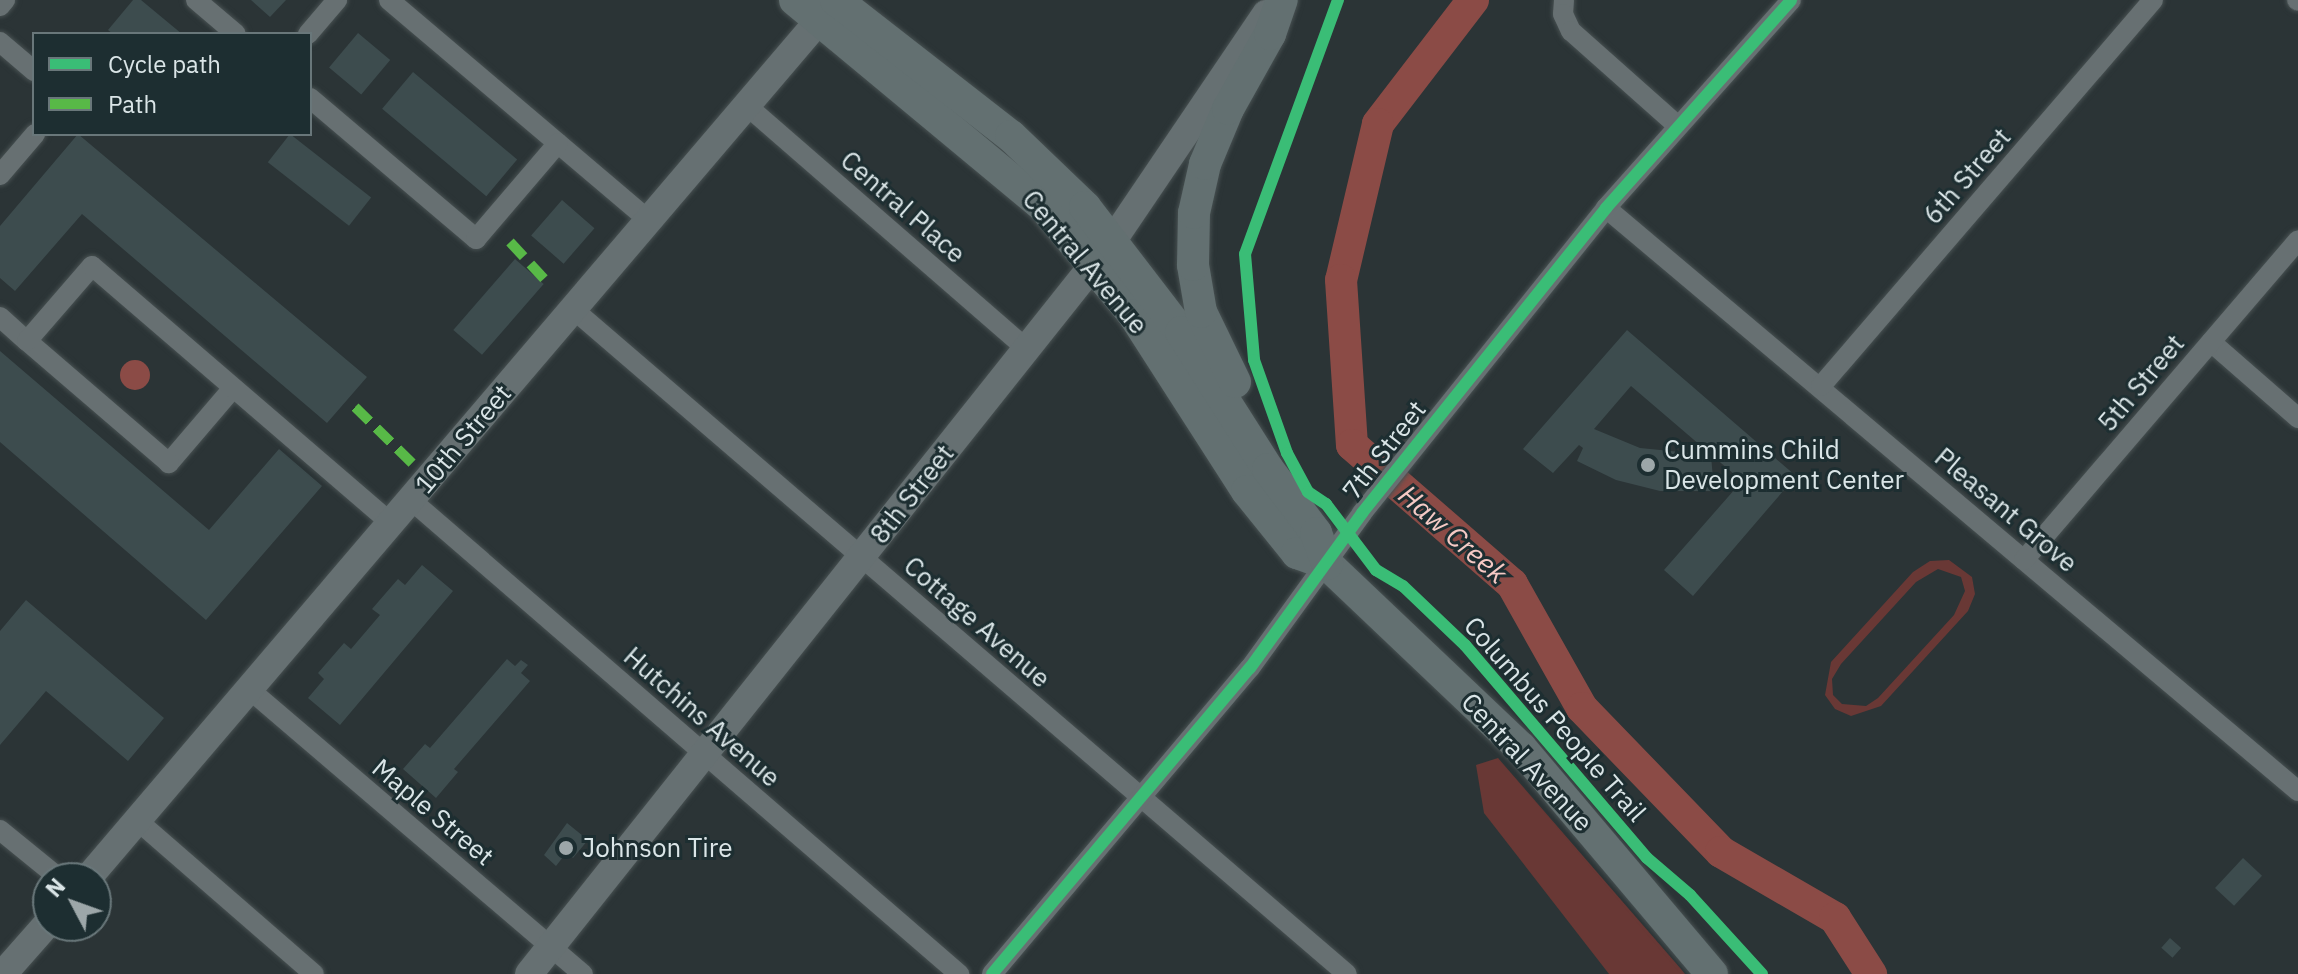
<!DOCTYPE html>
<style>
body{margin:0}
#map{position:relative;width:2298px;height:974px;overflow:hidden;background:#2b3436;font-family:"IBM Plex Sans",sans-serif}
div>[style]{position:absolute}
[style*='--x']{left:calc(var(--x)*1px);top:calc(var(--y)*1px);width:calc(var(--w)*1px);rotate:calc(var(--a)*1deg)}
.green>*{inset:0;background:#693835}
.water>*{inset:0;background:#8b4b46}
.round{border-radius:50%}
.river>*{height:32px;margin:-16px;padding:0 16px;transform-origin:16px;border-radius:16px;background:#8b4b46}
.building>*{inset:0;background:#3d4c4e;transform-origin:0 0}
.roads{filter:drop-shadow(0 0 2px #475051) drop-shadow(0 0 2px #475051)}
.street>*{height:20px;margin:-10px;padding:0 10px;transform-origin:10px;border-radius:10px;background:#677072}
.secondary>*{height:28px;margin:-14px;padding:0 14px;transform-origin:14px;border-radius:14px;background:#667072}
.primary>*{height:32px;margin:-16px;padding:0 16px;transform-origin:16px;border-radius:16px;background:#637071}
.quiet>*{height:10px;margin-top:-5px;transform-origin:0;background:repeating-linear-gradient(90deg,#58b947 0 20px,transparent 0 30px)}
.cycleway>*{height:12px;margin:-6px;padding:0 6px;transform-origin:6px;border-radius:6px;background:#3abd76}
.dots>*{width:22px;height:22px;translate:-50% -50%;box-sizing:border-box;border:4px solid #1d2e31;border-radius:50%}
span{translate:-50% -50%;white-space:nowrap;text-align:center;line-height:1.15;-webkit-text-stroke:6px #1d2e31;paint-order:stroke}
.street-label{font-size:26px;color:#dae5e7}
.poi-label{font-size:26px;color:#dae5e7}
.left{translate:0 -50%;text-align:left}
.water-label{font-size:28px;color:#f6cac5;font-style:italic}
.legend{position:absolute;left:32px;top:32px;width:280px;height:104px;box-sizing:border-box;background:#1d2e31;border:2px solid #69777a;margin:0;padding:10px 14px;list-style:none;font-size:24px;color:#dae5e7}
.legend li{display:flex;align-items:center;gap:16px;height:40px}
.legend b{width:40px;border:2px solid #69777a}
.north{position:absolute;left:32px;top:862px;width:80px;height:80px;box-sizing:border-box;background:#1d2e31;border:2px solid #69777a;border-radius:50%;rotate:311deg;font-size:22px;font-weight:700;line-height:32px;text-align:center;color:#dae5e7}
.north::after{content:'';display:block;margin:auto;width:28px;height:36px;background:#9da7a9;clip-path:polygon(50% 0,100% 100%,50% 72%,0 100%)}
</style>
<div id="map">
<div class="green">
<i style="clip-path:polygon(evenodd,1949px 560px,1972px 577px,1975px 594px,1968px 611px,1881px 706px,1851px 716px,1835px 709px,1825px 695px,1831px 662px,1913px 572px,1930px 561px,1949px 560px,1938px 569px,1961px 577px,1965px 591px,1954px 615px,1878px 698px,1866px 706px,1842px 704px,1833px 695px,1832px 679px,1841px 664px,1916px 582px,1938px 569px)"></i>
<i style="clip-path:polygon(1498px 758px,1681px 969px,1685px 974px,1609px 974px,1484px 813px,1476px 765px)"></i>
</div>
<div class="water">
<i class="round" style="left:120px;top:360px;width:30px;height:30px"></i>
</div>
<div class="river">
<i style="--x:1473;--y:0;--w:156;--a:127.5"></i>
<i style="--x:1378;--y:124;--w:160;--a:103.3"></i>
<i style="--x:1341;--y:280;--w:165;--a:86.2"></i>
<i style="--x:1352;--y:445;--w:212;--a:41"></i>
<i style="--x:1512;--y:584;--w:142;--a:60.6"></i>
<i style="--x:1582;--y:708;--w:200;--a:46"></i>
<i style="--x:1721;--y:852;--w:132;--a:30.1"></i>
<i style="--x:1835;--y:918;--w:67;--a:57.3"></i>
</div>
<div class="building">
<i style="clip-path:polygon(133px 0,141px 0,182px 34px,113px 34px,108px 30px)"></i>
<i style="clip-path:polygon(251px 0,286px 0,270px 17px)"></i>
<i style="left:358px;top:33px;width:42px;height:45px;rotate:40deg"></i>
<i style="left:413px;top:72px;width:136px;height:48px;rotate:40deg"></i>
<i style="clip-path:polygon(78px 134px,367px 377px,327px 423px,82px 214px,15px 291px,0 278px,0 226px)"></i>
<i style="left:290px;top:134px;width:103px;height:36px;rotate:38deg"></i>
<i style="left:562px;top:200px;width:43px;height:47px;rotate:41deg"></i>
<i style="left:515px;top:259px;width:38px;height:94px;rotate:41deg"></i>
<i style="clip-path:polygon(1627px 330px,1796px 476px,1693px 596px,1664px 570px,1742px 481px,1631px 386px,1594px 429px,1640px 448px,1711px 455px,1714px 491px,1660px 491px,1616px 480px,1577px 461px,1583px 448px,1579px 445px,1553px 473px,1523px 449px)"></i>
<i style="clip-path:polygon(0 351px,209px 530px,279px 449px,322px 486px,206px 620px,0 442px)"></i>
<i style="clip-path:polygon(422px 565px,453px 591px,340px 725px,308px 698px,324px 679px,318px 673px,344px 643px,351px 649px,380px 615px,372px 609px,398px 579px,405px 585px)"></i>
<i style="clip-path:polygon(26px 600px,164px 718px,128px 761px,46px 691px,0 745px,0 631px)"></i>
<i style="clip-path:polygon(507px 659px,515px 666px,521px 660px,528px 665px,521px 673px,530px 681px,454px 769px,458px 772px,436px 798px,403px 769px,425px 744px,430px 748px)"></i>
<i style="clip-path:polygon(567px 823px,588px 840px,573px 858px,567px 852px,556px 866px,544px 855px)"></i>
<i style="left:2243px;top:858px;width:26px;height:41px;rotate:43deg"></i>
<i style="left:2170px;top:938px;width:15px;height:13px;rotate:42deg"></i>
</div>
<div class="roads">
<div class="street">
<i style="--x:196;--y:0;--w:52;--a:40.4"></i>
<i style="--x:389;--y:0;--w:340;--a:40.3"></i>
<i style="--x:1564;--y:0;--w:14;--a:94"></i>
<i style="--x:1563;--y:14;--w:19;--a:65"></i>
<i style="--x:1571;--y:31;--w:143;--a:41.6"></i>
<i style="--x:2297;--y:0;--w:1;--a:45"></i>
<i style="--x:0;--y:6;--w:8;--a:-50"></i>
<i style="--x:308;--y:34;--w:45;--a:-49.5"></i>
<i style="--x:0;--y:42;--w:45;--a:40.5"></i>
<i style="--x:310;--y:98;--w:218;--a:40.3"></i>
<i style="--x:476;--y:239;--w:126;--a:-49.5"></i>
<i style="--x:745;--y:104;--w:374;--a:41"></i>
<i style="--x:0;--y:175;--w:54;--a:-49.5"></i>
<i style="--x:1606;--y:208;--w:905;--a:40.11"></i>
<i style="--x:573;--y:309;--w:1020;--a:40.67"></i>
<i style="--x:0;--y:317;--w:36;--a:42"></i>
<i style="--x:2211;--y:342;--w:116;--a:41.1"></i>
<i style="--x:1821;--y:386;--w:509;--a:-49.3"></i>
<i style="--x:233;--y:388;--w:99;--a:130.5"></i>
<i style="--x:169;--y:463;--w:187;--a:-139.3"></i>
<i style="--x:27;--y:341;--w:99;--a:-49.1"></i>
<i style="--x:92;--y:266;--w:394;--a:40.7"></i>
<i style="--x:411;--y:500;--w:725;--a:40.86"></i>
<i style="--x:2024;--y:560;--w:421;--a:-49.4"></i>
<i style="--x:249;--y:689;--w:439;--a:40.5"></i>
<i style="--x:138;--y:821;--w:233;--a:41"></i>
<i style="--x:0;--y:830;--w:76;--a:39.1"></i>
<i style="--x:992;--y:974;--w:400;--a:-49.9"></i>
<i style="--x:1250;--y:668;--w:191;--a:-54.1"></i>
<i style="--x:1362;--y:513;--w:391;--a:-51.3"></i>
<i style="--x:1606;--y:208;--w:278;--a:-48.3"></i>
</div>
<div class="secondary">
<i style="--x:88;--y:878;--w:1147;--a:-49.56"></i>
<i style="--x:3;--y:974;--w:68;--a:-48.6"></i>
<i style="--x:529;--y:974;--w:938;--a:-51.49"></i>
<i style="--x:1113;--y:240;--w:273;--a:-55.9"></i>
</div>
<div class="primary">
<i style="--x:795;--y:0;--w:324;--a:39.7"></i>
<i style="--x:1044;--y:207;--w:141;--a:50.2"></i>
<i style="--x:1134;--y:315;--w:209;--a:57.3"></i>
<i style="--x:1247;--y:491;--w:80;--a:51.1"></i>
<i style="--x:1297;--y:553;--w:32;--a:20"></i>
<i style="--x:1327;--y:564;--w:267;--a:43.5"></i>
<i style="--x:1521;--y:748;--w:296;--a:49.8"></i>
<i style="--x:836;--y:0;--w:222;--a:37.9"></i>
<i style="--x:1011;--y:136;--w:103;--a:43.8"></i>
<i style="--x:1085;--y:207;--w:158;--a:52.5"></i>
<i style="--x:1181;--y:332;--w:162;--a:57.6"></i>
<i style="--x:1268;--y:469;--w:80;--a:53.1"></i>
<i style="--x:1316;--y:533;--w:33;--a:70"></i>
<i style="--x:1235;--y:382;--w:78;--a:-115.9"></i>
<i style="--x:1201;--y:312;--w:48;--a:-99.7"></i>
<i style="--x:1193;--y:265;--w:52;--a:-88.9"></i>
<i style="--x:1194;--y:213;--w:50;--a:-77.3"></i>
<i style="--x:1205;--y:164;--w:60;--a:-67.3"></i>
<i style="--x:1228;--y:109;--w:86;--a:-60.8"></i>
<i style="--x:1270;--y:34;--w:36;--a:-71"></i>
</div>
</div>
<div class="quiet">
<i style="--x:510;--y:242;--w:54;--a:47.2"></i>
<i style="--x:355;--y:407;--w:80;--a:44.5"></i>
</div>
<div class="cycleway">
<i style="--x:1338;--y:0;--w:270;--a:110.1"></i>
<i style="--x:1245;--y:254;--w:106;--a:85.1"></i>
<i style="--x:1254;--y:360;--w:99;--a:70.5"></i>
<i style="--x:1287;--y:453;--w:44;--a:61.7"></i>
<i style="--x:1308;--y:492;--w:22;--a:34"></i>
<i style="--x:1326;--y:504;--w:83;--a:52.9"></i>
<i style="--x:1376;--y:570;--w:31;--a:31"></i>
<i style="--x:1403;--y:586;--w:86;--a:43.6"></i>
<i style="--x:1465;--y:645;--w:280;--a:49.5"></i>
<i style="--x:1647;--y:858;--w:57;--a:40.7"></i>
<i style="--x:1690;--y:895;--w:107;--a:47.7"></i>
<i style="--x:992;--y:974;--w:400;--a:-49.9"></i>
<i style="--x:1250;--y:668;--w:191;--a:-54.1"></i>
<i style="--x:1362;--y:513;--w:391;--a:-51.3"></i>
<i style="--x:1606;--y:208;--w:278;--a:-48.3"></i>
</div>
<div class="dots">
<i style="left:1648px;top:465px;background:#9da7a9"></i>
<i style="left:566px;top:848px;background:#9da7a9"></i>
</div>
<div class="street-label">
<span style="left:1967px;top:176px;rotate:-49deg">6th Street</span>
<span style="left:903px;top:207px;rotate:41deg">Central Place</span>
<span style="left:1085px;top:262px;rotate:50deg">Central Avenue</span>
<span style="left:2141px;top:383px;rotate:-50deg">5th Street</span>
<span style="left:463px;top:439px;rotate:-50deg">10th Street</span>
<span style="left:1384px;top:450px;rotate:-52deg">7th Street</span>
<span style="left:912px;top:494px;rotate:-52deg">8th Street</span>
<span style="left:2006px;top:510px;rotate:40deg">Pleasant Grove</span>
<span style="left:977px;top:622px;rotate:41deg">Cottage Avenue</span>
<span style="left:702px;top:717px;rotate:41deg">Hutchins Avenue</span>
<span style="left:1555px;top:719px;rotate:49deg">Columbus People Trail</span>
<span style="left:1527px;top:762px;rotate:47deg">Central Avenue</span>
<span style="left:433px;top:812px;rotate:40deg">Maple Street</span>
</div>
<div class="poi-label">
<span class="left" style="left:1664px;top:465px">Cummins Child<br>Development Center</span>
<span class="left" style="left:582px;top:848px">Johnson Tire</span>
</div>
<div class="water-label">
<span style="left:1453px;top:534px;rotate:41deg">Haw Creek</span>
</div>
<ul class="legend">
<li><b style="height:10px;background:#3abd76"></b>Cycle path</li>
<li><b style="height:10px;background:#58b947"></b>Path</li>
</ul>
<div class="north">N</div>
</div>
